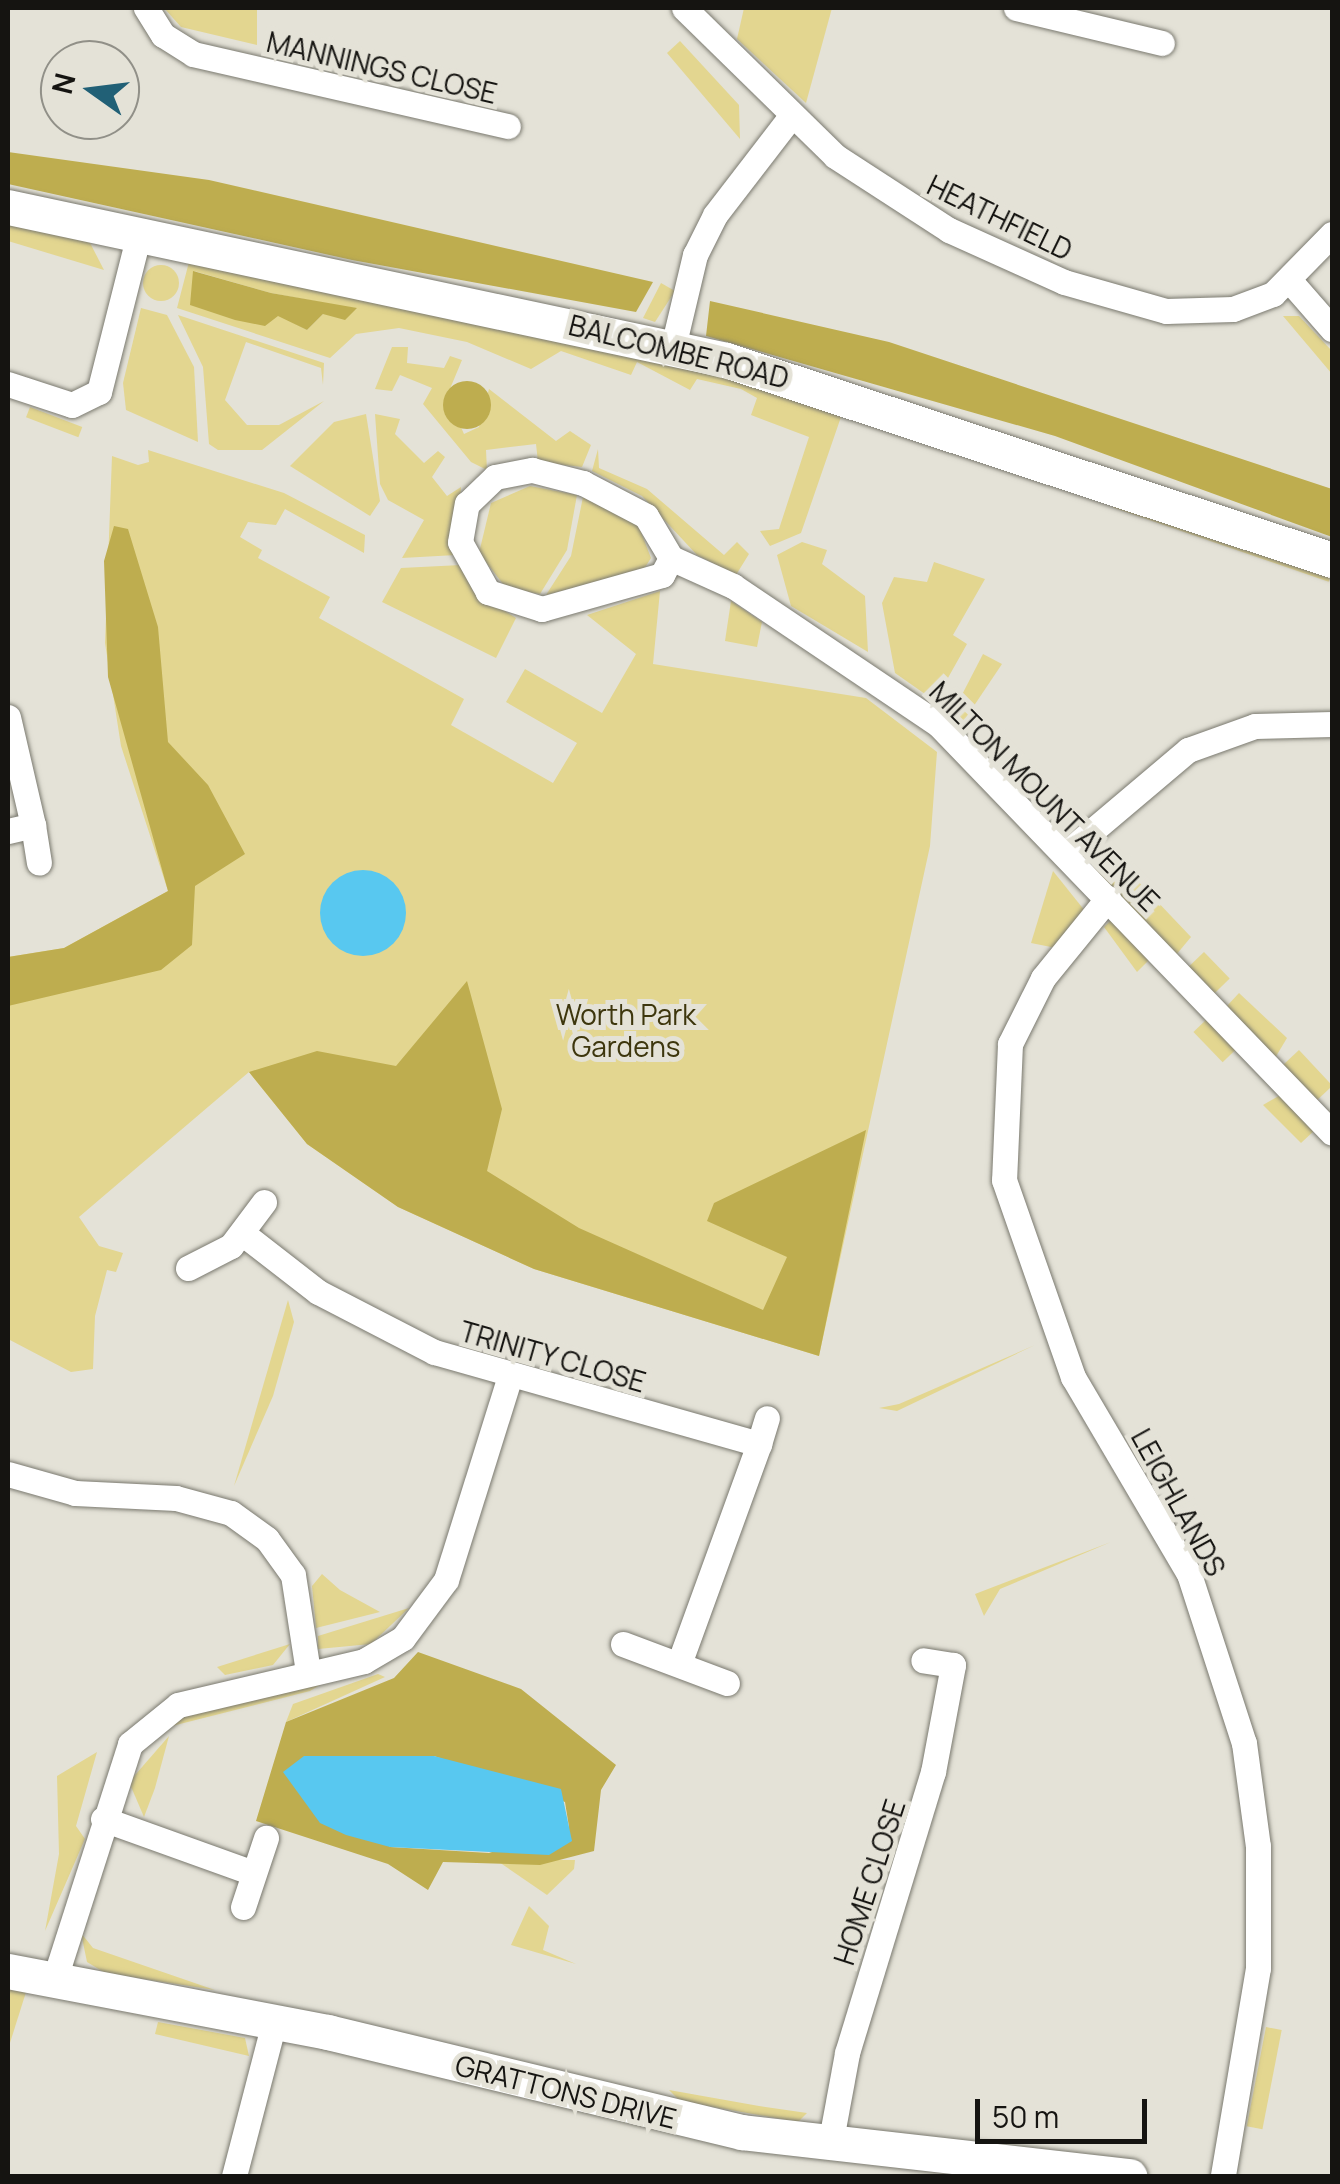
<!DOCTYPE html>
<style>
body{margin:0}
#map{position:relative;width:1340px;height:2184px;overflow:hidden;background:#e4e2d7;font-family:Manrope,sans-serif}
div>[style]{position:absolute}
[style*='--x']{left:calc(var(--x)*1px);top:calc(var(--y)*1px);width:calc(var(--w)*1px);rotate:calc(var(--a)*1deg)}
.green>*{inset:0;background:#e3d690;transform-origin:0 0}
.round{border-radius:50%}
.forest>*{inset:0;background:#bead4f}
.water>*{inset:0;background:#58c8f0}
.roads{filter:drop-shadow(0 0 2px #7a796f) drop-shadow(0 0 2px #7a796f)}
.street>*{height:25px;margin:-12.5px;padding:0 12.5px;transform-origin:12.5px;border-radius:12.5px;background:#fff}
.secondary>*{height:35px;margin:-17.5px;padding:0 17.5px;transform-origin:17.5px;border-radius:17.5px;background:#fff}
span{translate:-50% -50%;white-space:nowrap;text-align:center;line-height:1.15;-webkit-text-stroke:10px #e4e2d7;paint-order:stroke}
.street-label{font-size:28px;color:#151411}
.park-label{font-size:28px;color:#3d360d}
.frame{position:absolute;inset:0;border:10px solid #151411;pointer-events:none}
.north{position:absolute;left:40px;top:40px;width:100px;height:100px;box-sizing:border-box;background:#e4e2d7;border:2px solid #919088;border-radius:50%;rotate:284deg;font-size:28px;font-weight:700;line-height:40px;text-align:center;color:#151411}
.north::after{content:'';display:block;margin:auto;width:35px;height:45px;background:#216076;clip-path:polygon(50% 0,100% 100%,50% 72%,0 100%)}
.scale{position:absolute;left:975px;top:2099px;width:172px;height:45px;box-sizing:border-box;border:5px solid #151411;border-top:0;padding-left:12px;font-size:30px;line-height:35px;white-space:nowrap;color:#151411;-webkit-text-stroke:8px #e4e2d7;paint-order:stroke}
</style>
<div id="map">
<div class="green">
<i style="clip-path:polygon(164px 8px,257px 8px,257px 45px,181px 27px)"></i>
<i style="clip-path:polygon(744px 8px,832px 8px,806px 103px,737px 39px)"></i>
<i style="clip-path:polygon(680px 41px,739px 105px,740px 139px,667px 53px)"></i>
<i style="clip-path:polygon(8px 219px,87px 237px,104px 270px,8px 241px)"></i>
<i style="clip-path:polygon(evenodd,189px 262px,675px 357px,842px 414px,801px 533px,770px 546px,760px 531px,779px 529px,809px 437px,751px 415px,757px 398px,741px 389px,697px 379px,690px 390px,637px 362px,631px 375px,561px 351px,531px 369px,467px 342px,399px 328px,356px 334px,330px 358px,177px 308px,189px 262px,194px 271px,271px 293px,357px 309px,323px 314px,307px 330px,194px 271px)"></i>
<i class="round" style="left:143px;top:265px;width:36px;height:36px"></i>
<i style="clip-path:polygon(661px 283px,675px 291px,655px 322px,643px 318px)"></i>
<i style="clip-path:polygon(141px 308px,167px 315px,194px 367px,198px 442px,126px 410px,123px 383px)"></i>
<i style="clip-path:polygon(178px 315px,324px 363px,323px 385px,321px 368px,246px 342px,225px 400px,247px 425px,279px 425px,324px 401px,262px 450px,218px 450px,209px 444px,203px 367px)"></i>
<i style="clip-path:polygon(1283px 316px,1299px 316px,1332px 351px,1332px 374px)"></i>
<i style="clip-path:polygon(392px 347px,408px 347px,407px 363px,444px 368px,450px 356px,462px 360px,447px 396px,464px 434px,479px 427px,489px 389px,556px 441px,570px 431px,591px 445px,582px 467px,538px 462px,536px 444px,486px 450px,487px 470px,471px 462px,423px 404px,432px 388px,400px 375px,392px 391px,375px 389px)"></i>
<i style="left:30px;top:407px;width:56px;height:11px;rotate:21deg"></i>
<i style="clip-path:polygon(366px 414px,380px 501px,370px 516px,290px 466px,334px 422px)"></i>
<i style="clip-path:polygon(375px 414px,400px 419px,395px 434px,424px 463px,438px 451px,445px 457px,432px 477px,447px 496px,461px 487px,456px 555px,402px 558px,424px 520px,388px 500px,380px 484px)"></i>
<i style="clip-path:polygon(598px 449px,599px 468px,647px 489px,724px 555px,737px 542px,749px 554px,736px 575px,697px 555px,642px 496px,592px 471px)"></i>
<i style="clip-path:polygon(148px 450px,284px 493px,365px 535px,364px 553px,285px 509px,276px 525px,248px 522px,240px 537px,262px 550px,258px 558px,330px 597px,319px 618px,464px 699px,451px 725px,553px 783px,577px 743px,506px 702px,525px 669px,602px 713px,636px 654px,587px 615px,660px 591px,653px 664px,866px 698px,937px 752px,930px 846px,819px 1356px,534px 1269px,398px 1207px,307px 1144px,249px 1072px,79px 1217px,99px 1246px,123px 1253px,116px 1272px,107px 1270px,95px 1316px,93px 1369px,71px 1372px,8px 1339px,8px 957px,64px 948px,168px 891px,121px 746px,105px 643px,112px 456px,138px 465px,149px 462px)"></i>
<i style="clip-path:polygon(530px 486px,577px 495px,567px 550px,540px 594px,506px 588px,479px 553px,491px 503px)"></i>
<i style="clip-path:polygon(583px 497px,636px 519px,651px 558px,644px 569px,546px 595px,571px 556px)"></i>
<i style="left:1116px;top:499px;width:228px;height:9px;rotate:19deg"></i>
<i style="clip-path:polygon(802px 542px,827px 550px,822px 564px,865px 596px,868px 652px,791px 606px,777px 555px)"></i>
<i style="clip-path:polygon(934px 562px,985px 579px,953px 635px,967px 644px,935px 701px,895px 673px,882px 603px,894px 577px,927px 582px)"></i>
<i style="clip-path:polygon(461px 565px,473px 591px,516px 618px,496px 658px,382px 602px,401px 568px)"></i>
<i style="clip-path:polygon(731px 601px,762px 622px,757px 647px,725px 641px)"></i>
<i style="clip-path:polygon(983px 654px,1002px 664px,955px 734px,952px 714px)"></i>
<i style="clip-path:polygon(1096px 837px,1191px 937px,1176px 955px,1093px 868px)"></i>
<i style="clip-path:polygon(1053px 871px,1085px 911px,1056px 948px,1031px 943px)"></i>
<i style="clip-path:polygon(1112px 919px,1152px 957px,1137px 972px,1104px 927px)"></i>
<i style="left:1204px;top:952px;width:37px;height:21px;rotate:46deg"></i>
<i style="clip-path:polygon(1239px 993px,1287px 1038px,1275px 1058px,1226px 1007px)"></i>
<i style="left:1210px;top:1016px;width:42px;height:23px;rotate:46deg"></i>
<i style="left:1299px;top:1050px;width:49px;height:23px;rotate:47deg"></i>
<i style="clip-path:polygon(1282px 1094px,1316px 1129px,1301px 1143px,1263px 1105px)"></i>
<i style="clip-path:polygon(288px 1300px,294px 1322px,273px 1396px,234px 1486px)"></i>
<i style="clip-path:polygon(1035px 1345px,897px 1411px,879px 1408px,899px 1404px)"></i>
<i style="clip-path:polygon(1111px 1542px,1000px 1589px,984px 1616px,975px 1594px)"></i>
<i style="clip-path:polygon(322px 1574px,340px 1590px,380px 1612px,316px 1628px,312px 1586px)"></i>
<i style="clip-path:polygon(409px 1608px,371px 1644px,318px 1649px,318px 1636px)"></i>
<i style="clip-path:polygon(290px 1644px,273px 1665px,225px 1675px,217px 1667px)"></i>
<i style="clip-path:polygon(378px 1674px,385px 1677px,286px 1722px,293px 1704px)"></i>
<i style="clip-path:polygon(335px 1676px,310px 1691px,168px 1727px,179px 1716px)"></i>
<i style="clip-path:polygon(169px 1736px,155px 1788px,144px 1817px,129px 1782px)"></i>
<i style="clip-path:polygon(97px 1752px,76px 1826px,85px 1839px,45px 1931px,59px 1854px,57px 1776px)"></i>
<i style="clip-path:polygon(496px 1860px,575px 1860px,574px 1869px,547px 1895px)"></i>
<i style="clip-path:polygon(529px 1906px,549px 1926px,543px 1950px,576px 1964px,511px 1945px)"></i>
<i style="clip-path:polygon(81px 1933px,93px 1948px,215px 1990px,105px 1973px,87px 1962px)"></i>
<i style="clip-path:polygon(8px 1981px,27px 1989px,9px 2046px,8px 2045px)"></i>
<i style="clip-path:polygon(158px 2022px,245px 2038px,249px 2056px,155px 2034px)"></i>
<i style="left:1266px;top:2027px;width:16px;height:101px;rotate:11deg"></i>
<i style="clip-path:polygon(669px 2090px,759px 2106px,807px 2113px,798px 2122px,680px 2101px)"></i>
</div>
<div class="forest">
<i style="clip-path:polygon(8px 152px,209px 180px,653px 282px,636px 312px,352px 260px,8px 184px)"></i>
<i style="clip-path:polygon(193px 271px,271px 293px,357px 308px,345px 320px,323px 314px,307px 330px,278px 316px,265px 326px,235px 320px,190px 305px)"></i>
<i style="clip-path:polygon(710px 301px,889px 342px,1332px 489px,1332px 537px,1055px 436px,706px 336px)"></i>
<i class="round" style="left:443px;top:381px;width:48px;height:48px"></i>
<i style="clip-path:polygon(114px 526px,128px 529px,158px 627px,168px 742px,208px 785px,245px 854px,195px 886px,192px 945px,161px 970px,8px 1006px,8px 957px,64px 948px,168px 891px,108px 677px,104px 561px)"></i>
<i style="clip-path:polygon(467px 981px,502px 1109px,487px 1171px,579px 1228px,763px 1310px,787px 1257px,707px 1221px,714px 1203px,866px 1130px,819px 1356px,534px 1269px,398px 1207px,307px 1144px,249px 1072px,317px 1051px,396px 1066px)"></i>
<i style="clip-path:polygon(evenodd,418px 1652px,521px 1689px,616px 1765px,601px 1790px,594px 1851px,540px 1865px,443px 1862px,428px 1890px,388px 1864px,256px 1821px,286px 1722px,394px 1678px,418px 1652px,304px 1756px,434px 1756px,565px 1802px,569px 1827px,489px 1853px,390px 1847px,304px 1756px)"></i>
</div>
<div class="water">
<i class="round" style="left:320px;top:870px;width:86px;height:86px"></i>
<i style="clip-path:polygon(304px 1756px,434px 1756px,561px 1789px,572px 1841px,549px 1855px,390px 1847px,346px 1835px,320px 1823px,283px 1772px)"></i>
</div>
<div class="roads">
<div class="street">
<i style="--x:146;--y:8;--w:32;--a:58"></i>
<i style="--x:163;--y:35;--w:36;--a:32"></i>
<i style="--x:193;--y:54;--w:323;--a:12.9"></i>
<i style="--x:684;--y:8;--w:211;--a:44.4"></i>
<i style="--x:835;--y:156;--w:136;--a:33"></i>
<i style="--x:949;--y:230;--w:126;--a:24.3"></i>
<i style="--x:1064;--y:282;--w:106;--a:15.9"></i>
<i style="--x:1166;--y:311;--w:67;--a:-1.7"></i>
<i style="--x:1233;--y:309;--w:43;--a:-20.6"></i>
<i style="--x:1273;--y:294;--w:84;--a:-45.5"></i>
<i style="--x:1016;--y:8;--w:150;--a:13.5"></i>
<i style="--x:1290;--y:281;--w:64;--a:48.8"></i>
<i style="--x:673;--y:347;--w:95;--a:-76.6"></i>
<i style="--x:695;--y:255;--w:45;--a:-63.4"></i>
<i style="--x:715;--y:215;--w:121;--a:-52.4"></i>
<i style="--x:8;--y:384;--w:67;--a:18.2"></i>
<i style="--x:72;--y:405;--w:30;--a:-26"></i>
<i style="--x:99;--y:392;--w:163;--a:-75.8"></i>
<i style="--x:532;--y:470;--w:53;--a:14.3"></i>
<i style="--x:583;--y:483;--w:71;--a:27.6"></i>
<i style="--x:646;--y:516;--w:49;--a:59.2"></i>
<i style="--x:671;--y:558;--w:19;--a:118"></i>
<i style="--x:662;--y:575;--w:125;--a:164.2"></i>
<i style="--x:542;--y:609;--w:57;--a:-162.5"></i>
<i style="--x:488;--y:592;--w:57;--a:-119.2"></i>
<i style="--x:460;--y:542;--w:39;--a:-80"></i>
<i style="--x:467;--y:504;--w:39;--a:-44"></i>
<i style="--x:495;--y:477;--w:38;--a:-11"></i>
<i style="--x:671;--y:558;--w:68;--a:24.3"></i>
<i style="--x:733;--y:586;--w:249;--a:34"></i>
<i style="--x:939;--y:725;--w:566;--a:46.07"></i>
<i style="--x:8;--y:717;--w:111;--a:77"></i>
<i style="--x:8;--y:831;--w:26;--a:-13"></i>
<i style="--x:33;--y:825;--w:38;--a:81"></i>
<i style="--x:1066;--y:853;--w:160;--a:-40.2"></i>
<i style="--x:1188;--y:750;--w:71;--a:-19.7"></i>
<i style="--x:1255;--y:726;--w:77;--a:-1.5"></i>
<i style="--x:1108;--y:898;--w:103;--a:129.1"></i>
<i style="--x:1043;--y:978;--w:74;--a:116.6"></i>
<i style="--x:1010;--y:1044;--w:136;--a:92.5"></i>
<i style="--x:1004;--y:1180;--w:209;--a:70.7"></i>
<i style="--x:1073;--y:1377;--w:229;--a:59.5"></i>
<i style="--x:1189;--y:1574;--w:178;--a:72"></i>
<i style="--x:1244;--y:1743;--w:104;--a:82.3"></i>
<i style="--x:1258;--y:1846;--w:122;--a:90"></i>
<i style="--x:1258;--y:1968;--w:211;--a:99.6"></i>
<i style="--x:242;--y:1233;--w:96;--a:37.8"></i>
<i style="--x:318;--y:1292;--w:131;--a:27.3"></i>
<i style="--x:434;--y:1352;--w:338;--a:15.8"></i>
<i style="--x:759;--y:1444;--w:234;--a:110"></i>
<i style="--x:188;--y:1268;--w:48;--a:-27.1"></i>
<i style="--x:231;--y:1246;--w:55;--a:-53.1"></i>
<i style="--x:759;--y:1444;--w:27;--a:-73"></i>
<i style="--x:8;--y:1474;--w:70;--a:15.8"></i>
<i style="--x:75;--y:1493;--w:101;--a:2.8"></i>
<i style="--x:176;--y:1498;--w:57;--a:15.3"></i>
<i style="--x:231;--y:1513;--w:44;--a:35.8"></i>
<i style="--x:267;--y:1539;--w:44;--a:54.2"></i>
<i style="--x:293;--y:1575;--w:98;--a:81.2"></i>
<i style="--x:623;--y:1644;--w:111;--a:20.6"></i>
<i style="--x:103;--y:1819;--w:159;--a:19.8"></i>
<i style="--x:243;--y:1907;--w:73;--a:-71.6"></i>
<i style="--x:54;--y:1981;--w:249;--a:-72.2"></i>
<i style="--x:130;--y:1744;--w:62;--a:-39.1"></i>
<i style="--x:178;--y:1705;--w:191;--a:-13.3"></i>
<i style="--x:364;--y:1661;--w:45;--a:-30.5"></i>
<i style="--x:403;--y:1638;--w:72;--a:-53.4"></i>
<i style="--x:446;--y:1580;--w:211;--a:-72.6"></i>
<i style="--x:830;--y:2145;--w:94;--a:-79.5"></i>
<i style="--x:847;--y:2053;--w:294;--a:-73"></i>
<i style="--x:933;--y:1772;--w:109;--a:-79.4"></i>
<i style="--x:953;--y:1665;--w:30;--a:-171"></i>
<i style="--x:234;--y:2176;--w:159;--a:-75.4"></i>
</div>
<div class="secondary">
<i style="--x:8;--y:207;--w:734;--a:12.03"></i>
<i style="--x:726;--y:360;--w:638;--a:18.26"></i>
<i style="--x:8;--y:1971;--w:326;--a:10.8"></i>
<i style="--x:328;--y:2032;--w:426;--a:13.6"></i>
<i style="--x:742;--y:2132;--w:390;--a:6.5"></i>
</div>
</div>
<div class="street-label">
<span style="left:382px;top:67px;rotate:13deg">MANNINGS CLOSE</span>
<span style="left:1000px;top:217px;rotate:26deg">HEATHFIELD</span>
<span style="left:679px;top:351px;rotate:14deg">BALCOMBE ROAD</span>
<span style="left:1045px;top:796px;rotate:45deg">MILTON MOUNT AVENUE</span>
<span style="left:553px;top:1356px;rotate:16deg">TRINITY CLOSE</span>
<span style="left:1179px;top:1502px;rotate:61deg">LEIGHLANDS</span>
<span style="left:869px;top:1882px;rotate:-72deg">HOME CLOSE</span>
<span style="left:566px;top:2091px;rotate:14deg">GRATTONS DRIVE</span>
</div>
<div class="park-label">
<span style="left:626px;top:1030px">Worth Park<br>Gardens</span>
</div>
<div class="frame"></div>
<div class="north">N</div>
<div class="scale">50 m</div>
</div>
